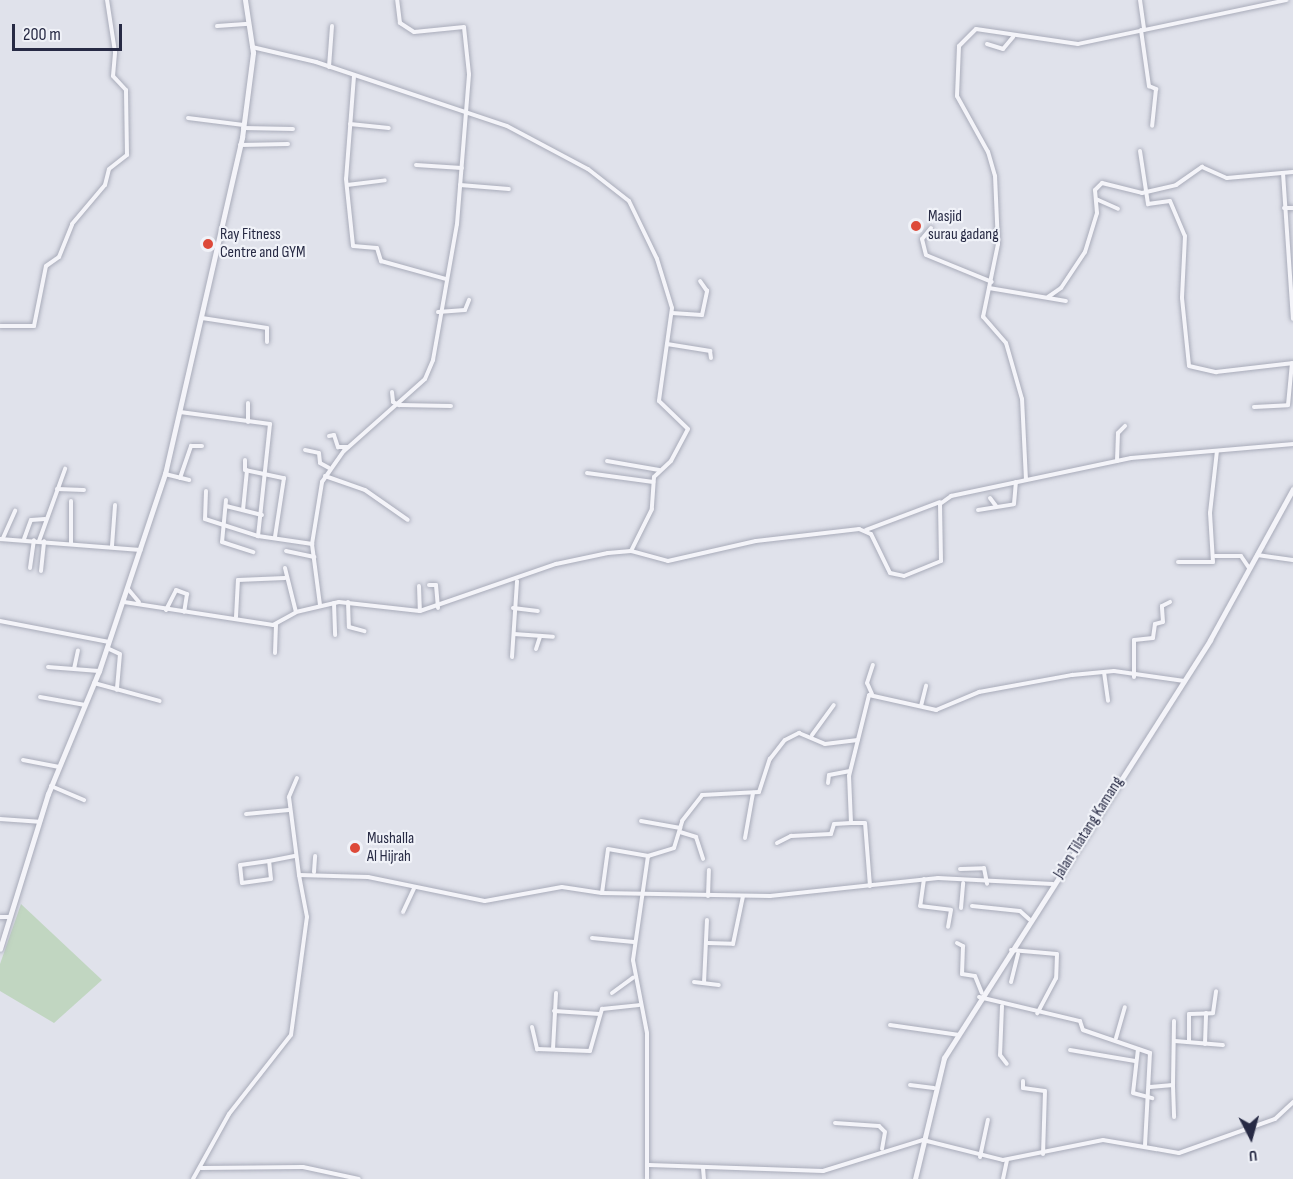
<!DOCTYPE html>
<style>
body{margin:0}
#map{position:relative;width:1293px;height:1179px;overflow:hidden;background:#e0e2eb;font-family:"Sofia Sans Condensed",sans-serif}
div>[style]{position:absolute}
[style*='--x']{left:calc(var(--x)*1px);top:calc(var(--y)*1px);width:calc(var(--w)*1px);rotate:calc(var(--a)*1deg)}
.green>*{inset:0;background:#c1d6c1}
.roads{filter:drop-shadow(0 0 2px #a8abb9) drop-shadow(0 0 2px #a8abb9)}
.minor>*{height:4px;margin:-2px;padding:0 2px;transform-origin:2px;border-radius:2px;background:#f4f4f9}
.tertiary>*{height:4.5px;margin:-2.25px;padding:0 2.25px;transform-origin:2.25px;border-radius:2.25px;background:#f4f4f9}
.dots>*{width:16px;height:16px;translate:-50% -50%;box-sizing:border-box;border:3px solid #f0f2f8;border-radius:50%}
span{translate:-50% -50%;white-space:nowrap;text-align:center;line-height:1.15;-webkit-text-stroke:4.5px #f0f2f8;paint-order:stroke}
.poi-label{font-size:16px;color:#272a44}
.left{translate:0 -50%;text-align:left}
.street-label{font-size:16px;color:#272a44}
.north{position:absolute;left:1221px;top:1107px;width:60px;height:60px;-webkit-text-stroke:4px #f0f2f8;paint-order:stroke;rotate:174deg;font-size:16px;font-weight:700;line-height:24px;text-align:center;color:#272a44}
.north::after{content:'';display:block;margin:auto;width:21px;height:27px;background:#272a44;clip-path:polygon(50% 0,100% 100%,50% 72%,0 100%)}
.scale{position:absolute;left:12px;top:24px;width:110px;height:27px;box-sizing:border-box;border:3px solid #272a44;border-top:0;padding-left:8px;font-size:18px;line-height:21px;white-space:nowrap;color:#272a44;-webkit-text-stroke:4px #f0f2f8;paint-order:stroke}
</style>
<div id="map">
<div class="green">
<i style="clip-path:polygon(21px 904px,102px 980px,54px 1023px,0 991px,0 964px)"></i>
</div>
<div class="roads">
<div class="minor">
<i style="--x:1140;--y:0;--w:30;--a:82"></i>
<i style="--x:217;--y:26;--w:32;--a:-4"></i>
<i style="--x:1141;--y:30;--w:57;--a:81.9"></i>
<i style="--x:1149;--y:86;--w:8;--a:23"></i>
<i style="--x:1156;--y:89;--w:37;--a:96"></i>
<i style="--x:987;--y:44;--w:17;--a:17"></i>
<i style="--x:1003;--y:49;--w:16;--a:-50"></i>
<i style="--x:252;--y:47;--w:66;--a:13.2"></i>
<i style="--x:316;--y:62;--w:201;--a:18.5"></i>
<i style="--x:507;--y:126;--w:92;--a:28"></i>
<i style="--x:588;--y:169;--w:52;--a:38"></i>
<i style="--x:629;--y:201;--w:64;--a:64.2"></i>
<i style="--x:657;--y:259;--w:51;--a:73"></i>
<i style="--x:672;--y:308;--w:94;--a:98"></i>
<i style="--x:659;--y:401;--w:40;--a:44"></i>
<i style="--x:688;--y:429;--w:36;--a:118"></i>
<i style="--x:671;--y:461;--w:23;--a:137"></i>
<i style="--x:654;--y:477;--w:32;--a:94"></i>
<i style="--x:652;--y:509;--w:47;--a:116.6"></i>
<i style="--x:329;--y:67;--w:41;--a:-85.8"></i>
<i style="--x:354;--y:76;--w:103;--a:94.4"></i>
<i style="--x:346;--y:179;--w:67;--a:84"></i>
<i style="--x:353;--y:246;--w:24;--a:5"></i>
<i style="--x:377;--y:248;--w:14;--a:73"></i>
<i style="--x:381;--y:261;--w:67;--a:15.5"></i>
<i style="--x:188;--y:118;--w:56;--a:7.1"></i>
<i style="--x:350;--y:124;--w:39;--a:6"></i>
<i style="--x:243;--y:128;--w:50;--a:1.1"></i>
<i style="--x:240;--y:145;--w:48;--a:-1.2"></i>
<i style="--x:1140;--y:151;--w:54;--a:81.4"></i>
<i style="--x:1148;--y:204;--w:22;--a:-8"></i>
<i style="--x:1170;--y:201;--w:38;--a:67"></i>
<i style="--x:1185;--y:236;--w:62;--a:92.8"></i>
<i style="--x:1182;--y:298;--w:68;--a:84.1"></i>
<i style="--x:1189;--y:366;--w:28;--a:13"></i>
<i style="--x:1216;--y:372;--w:78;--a:-6.7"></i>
<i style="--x:416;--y:165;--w:46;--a:3.7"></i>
<i style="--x:1283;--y:173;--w:146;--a:86.1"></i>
<i style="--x:347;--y:185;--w:38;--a:-7"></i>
<i style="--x:460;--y:185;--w:49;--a:4.7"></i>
<i style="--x:1096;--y:199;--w:24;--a:24"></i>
<i style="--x:1284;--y:208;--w:9;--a:0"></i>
<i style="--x:931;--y:228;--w:14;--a:129"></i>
<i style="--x:922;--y:239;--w:16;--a:76"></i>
<i style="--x:926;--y:255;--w:71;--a:22.2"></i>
<i style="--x:989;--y:288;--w:78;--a:9.6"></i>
<i style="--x:1048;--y:297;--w:16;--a:-35"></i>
<i style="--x:1061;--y:288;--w:43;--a:-56.3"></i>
<i style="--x:1085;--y:252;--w:41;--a:-72.9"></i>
<i style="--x:1097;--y:213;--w:23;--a:-95"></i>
<i style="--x:1095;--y:190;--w:10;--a:-45"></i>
<i style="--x:1102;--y:183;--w:41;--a:14"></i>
<i style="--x:1142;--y:193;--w:35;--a:-13"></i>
<i style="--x:1176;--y:185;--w:32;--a:-35"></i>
<i style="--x:1202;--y:167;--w:27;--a:24"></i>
<i style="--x:1227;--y:178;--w:66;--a:-5.2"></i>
<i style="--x:438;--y:312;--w:27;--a:-4"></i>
<i style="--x:465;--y:310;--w:11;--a:-68"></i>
<i style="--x:672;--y:313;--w:30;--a:4"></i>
<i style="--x:702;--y:315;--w:25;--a:-78"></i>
<i style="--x:707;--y:291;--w:12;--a:-125"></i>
<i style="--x:202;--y:318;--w:66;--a:8.7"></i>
<i style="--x:267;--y:328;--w:14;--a:90"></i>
<i style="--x:0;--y:326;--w:34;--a:0"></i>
<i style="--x:34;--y:326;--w:61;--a:-78.7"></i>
<i style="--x:46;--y:266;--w:16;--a:-35"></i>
<i style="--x:59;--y:257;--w:35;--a:-68"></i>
<i style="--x:72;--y:224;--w:51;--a:-49.8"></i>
<i style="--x:105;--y:185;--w:16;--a:-76"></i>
<i style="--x:109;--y:169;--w:23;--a:-38"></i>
<i style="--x:127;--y:155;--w:65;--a:-90.9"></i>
<i style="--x:126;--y:90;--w:19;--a:-133"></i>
<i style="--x:113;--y:76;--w:24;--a:-85"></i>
<i style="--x:115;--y:52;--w:53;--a:-98.7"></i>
<i style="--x:667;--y:344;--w:44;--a:9.2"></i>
<i style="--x:710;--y:351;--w:7;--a:82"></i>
<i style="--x:392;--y:392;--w:10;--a:84"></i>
<i style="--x:393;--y:402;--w:7;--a:27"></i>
<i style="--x:399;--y:405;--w:52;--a:1.1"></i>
<i style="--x:1254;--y:407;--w:34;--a:-3"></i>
<i style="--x:1288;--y:405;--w:42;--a:-84.6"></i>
<i style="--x:180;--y:412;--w:91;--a:7.6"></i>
<i style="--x:270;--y:424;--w:113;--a:96.1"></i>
<i style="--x:248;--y:422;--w:19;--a:-90"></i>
<i style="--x:329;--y:436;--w:5;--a:-11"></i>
<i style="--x:334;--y:435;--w:13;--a:72"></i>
<i style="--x:338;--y:447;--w:10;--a:0"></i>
<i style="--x:305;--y:450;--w:14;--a:12"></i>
<i style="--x:319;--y:453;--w:10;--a:84"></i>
<i style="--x:320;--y:463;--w:10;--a:29"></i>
<i style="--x:245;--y:460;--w:10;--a:90"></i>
<i style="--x:245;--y:470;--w:40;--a:12"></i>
<i style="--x:284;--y:478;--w:60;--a:98.7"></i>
<i style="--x:607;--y:461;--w:53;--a:9.8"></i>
<i style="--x:1117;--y:461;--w:28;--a:-88"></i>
<i style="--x:1118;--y:433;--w:10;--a:-45"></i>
<i style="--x:587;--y:473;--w:67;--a:7.8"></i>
<i style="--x:165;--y:474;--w:25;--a:14"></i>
<i style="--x:325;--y:476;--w:42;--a:19.3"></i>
<i style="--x:365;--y:490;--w:52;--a:34.9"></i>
<i style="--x:180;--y:478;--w:34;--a:-71"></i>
<i style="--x:191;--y:446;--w:11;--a:0"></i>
<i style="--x:1026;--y:480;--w:81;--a:-92.8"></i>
<i style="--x:1022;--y:399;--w:58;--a:-105.9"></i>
<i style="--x:1006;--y:343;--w:35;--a:-131"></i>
<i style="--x:983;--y:317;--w:75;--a:-78.4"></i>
<i style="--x:998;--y:244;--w:68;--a:-92.5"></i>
<i style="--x:995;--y:176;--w:25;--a:-106"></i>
<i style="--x:988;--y:152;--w:64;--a:-119"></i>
<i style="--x:957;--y:96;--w:50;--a:-87.7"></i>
<i style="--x:959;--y:46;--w:24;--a:-45"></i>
<i style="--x:976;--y:29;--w:103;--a:8.4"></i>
<i style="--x:1078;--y:44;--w:213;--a:-11.9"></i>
<i style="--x:57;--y:489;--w:27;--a:2"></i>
<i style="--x:206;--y:491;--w:28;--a:92"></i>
<i style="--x:205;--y:519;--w:56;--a:17.8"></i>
<i style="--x:258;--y:536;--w:55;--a:8.4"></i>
<i style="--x:990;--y:498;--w:10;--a:53"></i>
<i style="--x:226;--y:500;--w:42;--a:95.4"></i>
<i style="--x:222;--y:542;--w:33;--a:18"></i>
<i style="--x:226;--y:506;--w:37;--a:14"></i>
<i style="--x:243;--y:510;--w:40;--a:-84.3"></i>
<i style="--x:978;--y:510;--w:36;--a:-9"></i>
<i style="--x:1014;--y:504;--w:22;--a:-85"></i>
<i style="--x:866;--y:530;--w:79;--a:-20.7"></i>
<i style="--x:3;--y:538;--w:30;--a:-66"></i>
<i style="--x:0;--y:539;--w:141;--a:4.5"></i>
<i style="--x:24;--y:539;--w:20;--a:-70"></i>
<i style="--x:31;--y:520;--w:14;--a:-4"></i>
<i style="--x:39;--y:541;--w:77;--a:-70.1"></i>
<i style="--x:71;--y:543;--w:42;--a:-90"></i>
<i style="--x:112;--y:546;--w:41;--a:-85.8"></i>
<i style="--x:286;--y:551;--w:29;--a:12"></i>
<i style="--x:1257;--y:555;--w:36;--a:8"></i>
<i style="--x:1215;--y:556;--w:26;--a:0"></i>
<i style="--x:1241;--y:556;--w:14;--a:56"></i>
<i style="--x:1178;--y:562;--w:35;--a:0"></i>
<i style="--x:1213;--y:562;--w:49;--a:-93.5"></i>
<i style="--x:1210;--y:513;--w:62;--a:-83.6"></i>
<i style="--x:30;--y:568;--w:28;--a:-82"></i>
<i style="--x:285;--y:568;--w:45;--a:76"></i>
<i style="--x:41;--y:571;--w:30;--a:-84"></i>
<i style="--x:429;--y:585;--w:7;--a:0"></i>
<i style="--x:436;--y:585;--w:23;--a:85"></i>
<i style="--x:419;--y:586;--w:25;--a:88"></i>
<i style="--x:128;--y:589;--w:17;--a:50"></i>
<i style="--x:124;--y:602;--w:151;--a:8.8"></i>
<i style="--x:273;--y:625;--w:26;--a:-29"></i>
<i style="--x:296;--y:612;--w:44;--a:-13.1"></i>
<i style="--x:339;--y:602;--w:81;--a:6.3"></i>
<i style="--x:420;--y:611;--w:144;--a:-19.1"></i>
<i style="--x:556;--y:564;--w:53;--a:-11.9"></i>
<i style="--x:608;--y:553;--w:23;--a:-5"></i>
<i style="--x:631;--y:551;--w:38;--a:15"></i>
<i style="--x:668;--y:561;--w:90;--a:-12.8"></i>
<i style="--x:756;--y:541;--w:104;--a:-6.6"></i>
<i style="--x:859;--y:529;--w:13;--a:23"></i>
<i style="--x:871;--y:534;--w:43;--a:64"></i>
<i style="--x:890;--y:573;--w:14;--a:12"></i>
<i style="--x:904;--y:576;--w:40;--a:-22"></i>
<i style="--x:941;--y:561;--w:57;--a:-91"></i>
<i style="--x:940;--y:504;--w:14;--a:-36"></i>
<i style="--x:951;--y:496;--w:184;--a:-11.9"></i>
<i style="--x:1131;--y:458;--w:163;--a:-4.9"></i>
<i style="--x:348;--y:602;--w:25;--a:88"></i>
<i style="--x:349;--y:627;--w:16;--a:15"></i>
<i style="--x:334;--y:603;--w:32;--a:88"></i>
<i style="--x:320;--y:605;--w:62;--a:-97.5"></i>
<i style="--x:312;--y:544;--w:63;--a:-80.8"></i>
<i style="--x:322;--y:482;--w:38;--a:-55"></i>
<i style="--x:344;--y:451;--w:108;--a:-41.6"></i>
<i style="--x:425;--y:379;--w:21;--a:-67"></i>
<i style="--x:433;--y:360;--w:138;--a:-80"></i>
<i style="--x:457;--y:224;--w:150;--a:-85.4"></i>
<i style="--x:469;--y:74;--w:47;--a:-96.1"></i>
<i style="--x:464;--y:27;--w:50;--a:174.3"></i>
<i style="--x:414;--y:32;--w:17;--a:-147"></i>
<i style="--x:400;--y:23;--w:23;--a:-97"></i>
<i style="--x:513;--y:608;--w:25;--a:7"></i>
<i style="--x:166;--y:610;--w:22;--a:-63"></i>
<i style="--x:176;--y:590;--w:12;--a:20"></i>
<i style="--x:187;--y:594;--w:18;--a:99"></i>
<i style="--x:236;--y:617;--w:37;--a:-87"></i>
<i style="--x:238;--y:580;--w:47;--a:-2.4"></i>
<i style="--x:0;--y:621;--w:111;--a:10.9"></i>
<i style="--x:514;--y:634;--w:39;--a:4"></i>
<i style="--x:107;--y:648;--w:14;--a:25"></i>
<i style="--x:120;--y:654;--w:36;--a:95"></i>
<i style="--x:536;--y:649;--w:13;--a:-72"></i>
<i style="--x:275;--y:653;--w:29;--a:-88"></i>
<i style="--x:512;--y:657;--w:76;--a:-86.2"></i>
<i style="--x:48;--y:667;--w:51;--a:4.5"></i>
<i style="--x:74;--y:669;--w:19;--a:-78"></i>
<i style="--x:1104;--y:672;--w:29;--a:82"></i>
<i style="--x:1134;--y:677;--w:37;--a:-90"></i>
<i style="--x:1134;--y:640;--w:19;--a:-6"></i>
<i style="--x:1153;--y:638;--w:14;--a:-82"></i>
<i style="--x:1155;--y:624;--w:8;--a:-14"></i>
<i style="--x:1163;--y:622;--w:16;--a:-94"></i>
<i style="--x:1162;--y:606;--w:9;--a:-27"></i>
<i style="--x:94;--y:683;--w:68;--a:15.3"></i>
<i style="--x:872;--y:694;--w:12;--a:-114"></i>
<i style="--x:867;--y:683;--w:19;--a:-72"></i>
<i style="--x:40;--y:697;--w:46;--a:10.1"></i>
<i style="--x:921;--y:706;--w:21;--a:-76"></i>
<i style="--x:812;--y:735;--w:37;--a:-54"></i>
<i style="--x:23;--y:760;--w:37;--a:11"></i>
<i style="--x:297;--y:778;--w:21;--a:113"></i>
<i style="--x:289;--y:797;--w:79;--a:82.7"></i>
<i style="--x:828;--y:783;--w:8;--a:-83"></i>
<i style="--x:829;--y:775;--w:20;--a:-11"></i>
<i style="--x:51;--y:786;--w:36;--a:23"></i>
<i style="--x:246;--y:814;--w:43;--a:-5.3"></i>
<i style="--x:0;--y:819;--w:39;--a:4"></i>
<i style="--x:641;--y:821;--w:40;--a:10"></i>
<i style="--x:680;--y:832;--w:17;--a:17"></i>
<i style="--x:696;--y:837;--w:23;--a:72"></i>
<i style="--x:745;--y:838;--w:46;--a:-79.9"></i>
<i style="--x:777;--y:843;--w:16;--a:-27"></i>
<i style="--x:791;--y:836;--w:40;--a:-2.9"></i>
<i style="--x:831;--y:834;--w:10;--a:-73"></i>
<i style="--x:834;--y:824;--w:17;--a:-3"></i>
<i style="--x:269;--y:861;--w:29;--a:172"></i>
<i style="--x:240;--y:865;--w:18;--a:84"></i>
<i style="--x:242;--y:883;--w:29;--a:-8"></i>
<i style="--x:271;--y:879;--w:18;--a:-96"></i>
<i style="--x:269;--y:861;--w:26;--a:-11"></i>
<i style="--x:960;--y:869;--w:24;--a:-2"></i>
<i style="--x:984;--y:868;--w:16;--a:79"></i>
<i style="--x:314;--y:872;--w:16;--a:-86"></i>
<i style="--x:924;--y:879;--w:27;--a:98"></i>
<i style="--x:920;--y:906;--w:31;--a:7"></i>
<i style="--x:951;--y:910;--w:17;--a:100"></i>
<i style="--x:870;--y:886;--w:63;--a:-94.5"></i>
<i style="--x:865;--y:823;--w:14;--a:180"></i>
<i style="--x:851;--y:823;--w:47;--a:-92.4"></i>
<i style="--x:849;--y:776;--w:83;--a:-76.1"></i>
<i style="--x:869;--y:695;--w:69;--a:12.6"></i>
<i style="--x:936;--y:710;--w:47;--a:-22.7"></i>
<i style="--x:979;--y:692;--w:95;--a:-10.4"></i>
<i style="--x:1072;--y:675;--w:42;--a:-5.4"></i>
<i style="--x:1114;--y:671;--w:71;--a:8.1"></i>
<i style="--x:602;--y:893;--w:44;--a:-82.2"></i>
<i style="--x:608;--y:849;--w:41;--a:9.9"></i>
<i style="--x:708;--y:896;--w:26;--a:-88"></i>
<i style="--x:972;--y:906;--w:48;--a:5.9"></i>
<i style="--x:1020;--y:911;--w:12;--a:42"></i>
<i style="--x:961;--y:908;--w:25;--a:-85"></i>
<i style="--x:403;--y:912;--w:26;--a:-65"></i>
<i style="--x:0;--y:917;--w:10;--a:0"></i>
<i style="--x:592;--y:938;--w:42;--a:5.4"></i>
<i style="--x:708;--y:943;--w:25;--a:2"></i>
<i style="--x:733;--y:944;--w:49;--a:-78.2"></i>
<i style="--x:957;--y:943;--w:7;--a:27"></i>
<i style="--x:963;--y:946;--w:28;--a:92"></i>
<i style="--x:962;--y:974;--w:13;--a:9"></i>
<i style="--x:975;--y:976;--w:18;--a:68"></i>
<i style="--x:1011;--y:950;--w:46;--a:5"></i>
<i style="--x:1057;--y:954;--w:24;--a:92"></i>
<i style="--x:1056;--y:978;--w:40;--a:118"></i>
<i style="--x:694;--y:982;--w:25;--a:7"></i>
<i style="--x:1011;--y:982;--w:29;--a:-76"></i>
<i style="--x:704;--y:983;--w:63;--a:-87.3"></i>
<i style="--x:612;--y:993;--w:26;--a:-36"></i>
<i style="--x:979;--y:997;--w:104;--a:13.4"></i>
<i style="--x:1080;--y:1021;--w:9;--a:72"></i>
<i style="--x:1083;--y:1030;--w:71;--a:18.9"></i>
<i style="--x:1150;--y:1053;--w:92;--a:93.1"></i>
<i style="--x:1002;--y:1006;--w:49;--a:92.3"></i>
<i style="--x:1000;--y:1055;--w:11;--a:52"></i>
<i style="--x:554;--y:1011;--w:46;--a:3.7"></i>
<i style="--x:890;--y:1025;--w:70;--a:8.2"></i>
<i style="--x:532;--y:1027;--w:23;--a:77"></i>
<i style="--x:537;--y:1049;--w:53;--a:2.2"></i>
<i style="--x:590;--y:1051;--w:44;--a:-74.1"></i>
<i style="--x:602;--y:1009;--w:37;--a:-6"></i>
<i style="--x:1116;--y:1038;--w:32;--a:-74"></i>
<i style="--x:1175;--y:1041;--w:48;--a:4.8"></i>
<i style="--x:1189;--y:1042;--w:28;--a:-90"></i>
<i style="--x:1189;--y:1014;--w:24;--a:-2"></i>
<i style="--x:1213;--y:1013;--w:22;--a:-82"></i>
<i style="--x:1205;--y:1044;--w:31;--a:-88"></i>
<i style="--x:553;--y:1049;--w:56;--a:-86.9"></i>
<i style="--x:1138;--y:1049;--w:44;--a:96.5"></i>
<i style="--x:1133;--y:1093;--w:20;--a:15"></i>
<i style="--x:1070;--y:1050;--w:66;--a:9.6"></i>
<i style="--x:1023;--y:1081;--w:7;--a:90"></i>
<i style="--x:1023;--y:1088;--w:22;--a:8"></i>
<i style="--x:1045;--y:1091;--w:63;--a:91.8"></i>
<i style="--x:910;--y:1085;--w:24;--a:7"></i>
<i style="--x:1173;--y:1086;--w:31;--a:88"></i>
<i style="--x:1150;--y:1087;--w:23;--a:-5"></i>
<i style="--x:1173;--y:1085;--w:64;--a:-89.1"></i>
<i style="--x:835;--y:1123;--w:44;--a:3.9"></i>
<i style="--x:879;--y:1126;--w:8;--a:45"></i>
<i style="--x:885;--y:1132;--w:17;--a:100"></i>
<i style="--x:980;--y:1157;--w:38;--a:-78"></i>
<i style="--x:649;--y:1165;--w:174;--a:2"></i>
<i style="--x:823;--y:1171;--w:105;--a:-17.2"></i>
<i style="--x:923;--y:1140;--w:82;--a:14"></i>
<i style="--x:1003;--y:1160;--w:102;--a:-11.3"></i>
<i style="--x:1103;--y:1140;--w:77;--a:9.7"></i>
<i style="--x:1179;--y:1153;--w:102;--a:-19.5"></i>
<i style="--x:1275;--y:1119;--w:25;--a:-43"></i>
<i style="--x:201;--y:1168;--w:102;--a:-0.6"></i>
<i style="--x:303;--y:1167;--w:57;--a:12.1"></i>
<i style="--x:703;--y:1168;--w:11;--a:85"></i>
<i style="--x:193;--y:1179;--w:74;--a:-61"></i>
<i style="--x:229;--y:1114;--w:100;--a:-51.9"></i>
<i style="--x:291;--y:1035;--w:119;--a:-82.3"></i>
<i style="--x:307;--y:917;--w:43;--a:-100.8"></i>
<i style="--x:299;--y:875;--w:69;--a:1.7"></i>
<i style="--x:368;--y:877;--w:119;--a:11.6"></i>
<i style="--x:485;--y:901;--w:78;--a:-10.3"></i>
<i style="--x:562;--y:887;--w:40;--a:8.5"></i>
<i style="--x:602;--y:893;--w:168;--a:1"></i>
<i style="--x:770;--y:896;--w:169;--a:-6.1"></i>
<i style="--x:938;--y:878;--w:115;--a:3"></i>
<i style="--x:647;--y:1179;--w:146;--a:-90"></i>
<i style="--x:647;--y:1033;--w:74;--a:-100.9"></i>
<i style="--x:633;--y:960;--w:105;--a:-81.8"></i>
<i style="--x:648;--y:856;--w:27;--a:-17"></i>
<i style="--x:674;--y:848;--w:28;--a:-73"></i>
<i style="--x:682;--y:821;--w:33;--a:-52"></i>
<i style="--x:702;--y:795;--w:57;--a:-3"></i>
<i style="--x:759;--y:792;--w:35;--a:-72"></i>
<i style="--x:770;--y:759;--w:24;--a:-52"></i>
<i style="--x:785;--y:740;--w:16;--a:-27"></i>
<i style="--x:799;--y:733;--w:28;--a:23"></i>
<i style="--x:825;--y:744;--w:33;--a:-7"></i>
<i style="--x:1003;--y:1179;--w:19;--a:-78"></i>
</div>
<div class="tertiary">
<i style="--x:0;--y:949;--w:162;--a:-72.8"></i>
<i style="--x:48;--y:794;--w:133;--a:-67.5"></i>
<i style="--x:99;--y:671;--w:208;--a:-71.5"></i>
<i style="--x:165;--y:474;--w:345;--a:-77.1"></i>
<i style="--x:242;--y:138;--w:86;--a:-82.6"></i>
<i style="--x:253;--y:53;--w:54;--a:-98.6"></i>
<i style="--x:915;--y:1179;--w:124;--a:-76.5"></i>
<i style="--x:944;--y:1058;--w:495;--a:-57.5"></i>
<i style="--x:1210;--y:640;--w:172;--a:-61.2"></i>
</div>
</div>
<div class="dots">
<i style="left:916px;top:226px;background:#dd4939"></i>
<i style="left:208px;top:244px;background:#dd4939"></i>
<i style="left:355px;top:848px;background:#dd4939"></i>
</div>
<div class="poi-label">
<span class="left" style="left:928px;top:226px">Masjid<br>surau gadang</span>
<span class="left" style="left:220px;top:244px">Ray Fitness<br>Centre and GYM</span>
<span class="left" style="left:367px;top:848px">Mushalla<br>Al Hijrah</span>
</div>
<div class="street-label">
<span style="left:1089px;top:828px;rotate:-58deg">Jalan Tilatang Kamang</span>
</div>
<div class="north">U</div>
<div class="scale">200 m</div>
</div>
